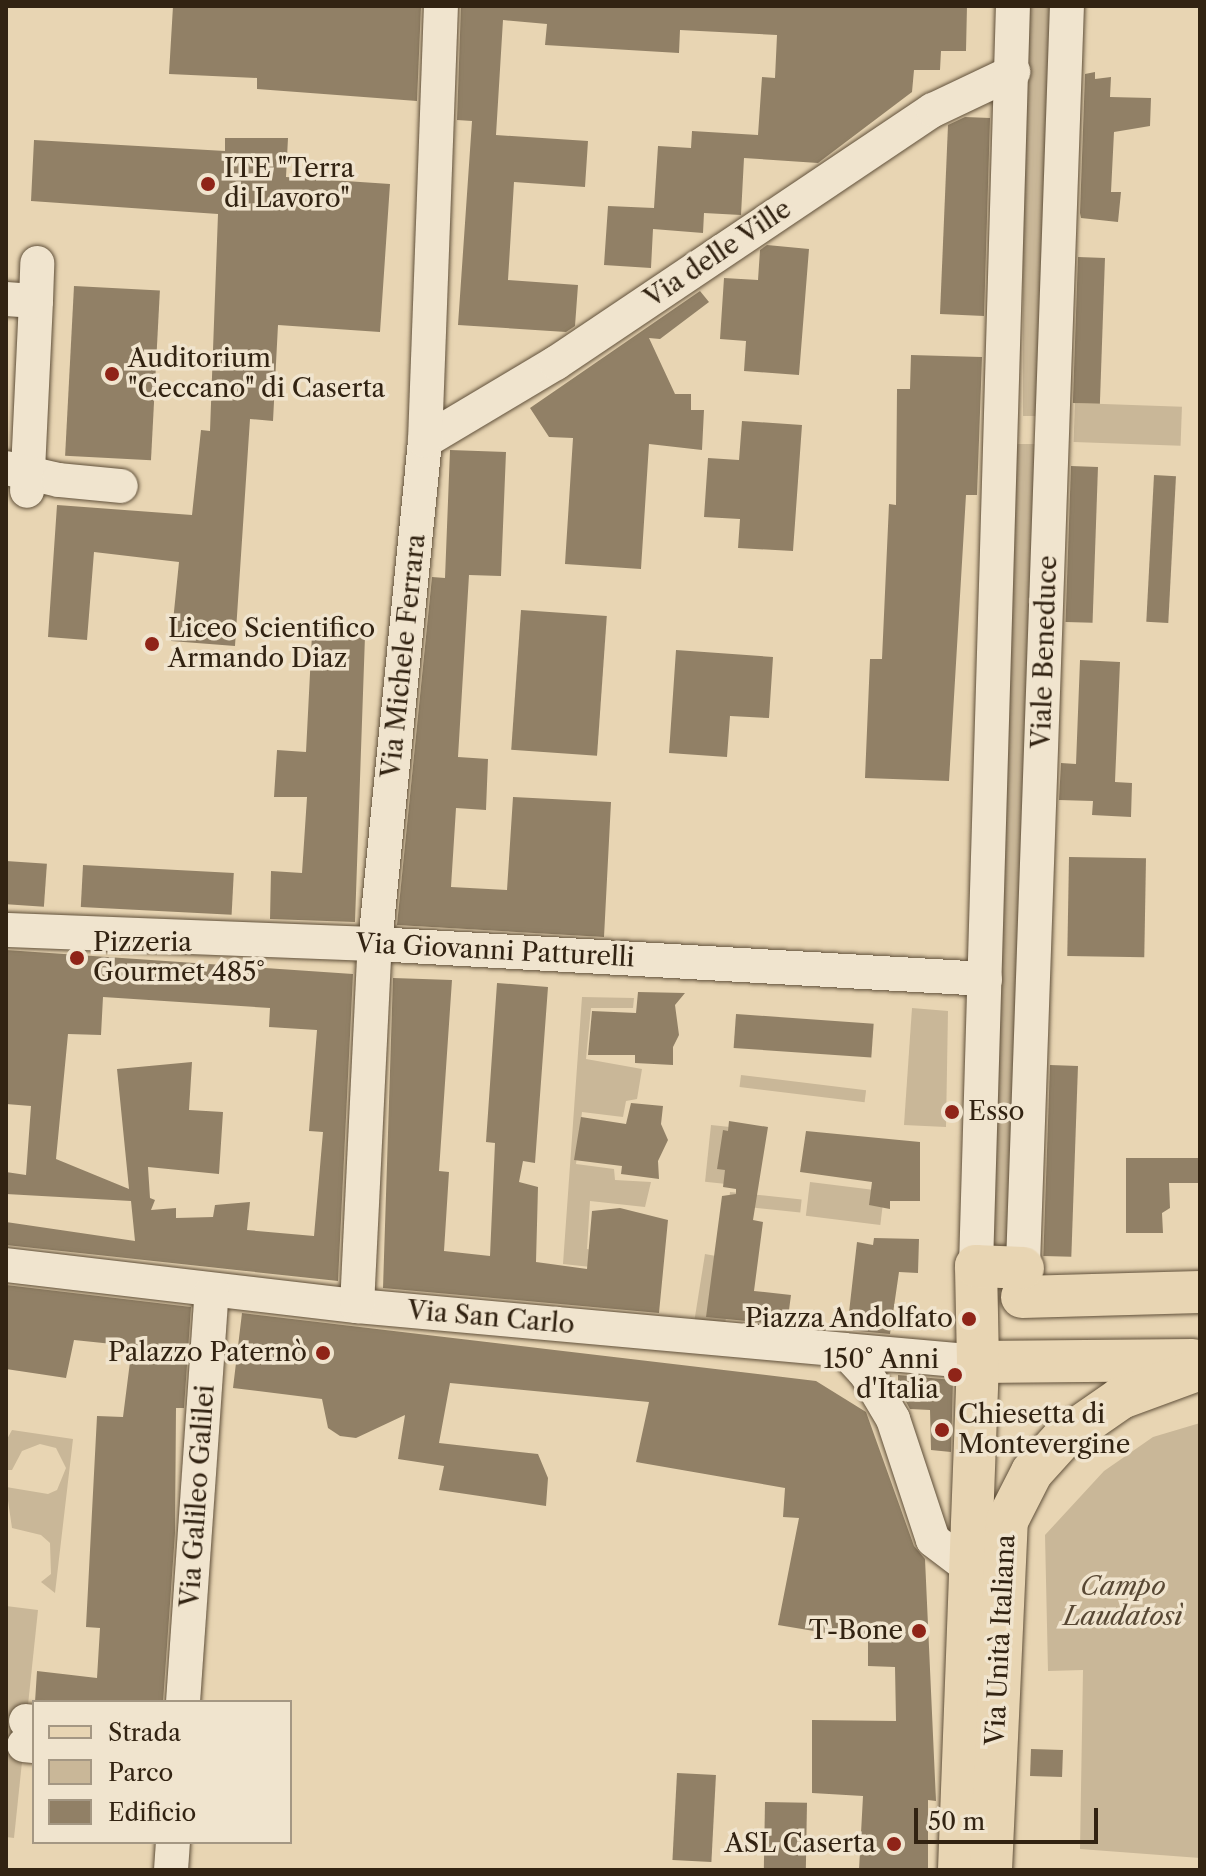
<!DOCTYPE html>
<meta charset="utf-8">
<style>
body{margin:0}
#map{position:relative;width:1206px;height:1876px;overflow:hidden;background:#e8d5b3;font-family:"Libre Caslon Text",serif}
div>[style]{position:absolute}
[style*='--x']{left:calc(var(--x)*1px);top:calc(var(--y)*1px);width:calc(var(--w)*1px);rotate:calc(var(--a)*1deg)}
.green>*{inset:0;background:#c9b798;transform-origin:0 0}
.building>*{inset:0;background:#918066;transform-origin:0 0}
.roads{filter:drop-shadow(0 0 2px #60503a) drop-shadow(0 0 2px #60503a)}
.minor>*{height:34px;margin:-17px;padding:0 17px;transform-origin:17px;border-radius:17px;background:#f0e4ce}
.major>*{height:42px;margin:-21px;padding:0 21px;transform-origin:21px;border-radius:21px;background:#e8d5b3}
.dots>*{width:22px;height:22px;translate:-50% -50%;box-sizing:border-box;border:4px solid #f0e4ce;border-radius:50%}
span{translate:-50% -50%;white-space:nowrap;text-align:center;line-height:1.15;-webkit-text-stroke:7px #f0e4ce;paint-order:stroke}
.poi-label{font-size:26px;color:#322312}
.left{translate:0 -50%;text-align:left}
.right{translate:-100% -50%;text-align:right}
.street-label{font-size:26px;color:#322312}
.park-label{font-size:26px;color:#584834;font-style:italic}
.frame{position:absolute;inset:0;border:8px solid #322312;pointer-events:none}
.legend{position:absolute;left:32px;top:1700px;width:260px;height:144px;box-sizing:border-box;background:#f0e4ce;border:2px solid #a49783;margin:0;padding:10px 14px;list-style:none;font-size:24px;color:#322312}
.legend li{display:flex;align-items:center;gap:16px;height:40px}
.legend b{width:40px;border:2px solid #a49783}
.scale{position:absolute;left:914px;top:1808px;width:184px;height:36px;box-sizing:border-box;border:4px solid #322312;border-top:0;padding-left:10px;font-size:24px;line-height:28px;white-space:nowrap;color:#322312;-webkit-text-stroke:6px #f0e4ce;paint-order:stroke}
</style>
<div id="map">
<div class="green">
<i style="left:1023px;top:6px;width:31px;height:410px"></i>
<i style="left:1075px;top:403px;width:107px;height:39px;rotate:2deg"></i>
<i style="clip-path:polygon(1010px 444px,1042px 444px,1014px 1255px,987px 1256px)"></i>
<i style="clip-path:polygon(582px 997px,634px 998px,633px 1008px,591px 1008px,586px 1059px,642px 1069px,637px 1099px,626px 1101px,623px 1117px,582px 1112px,576px 1164px,614px 1169px,615px 1180px,651px 1182px,645px 1207px,590px 1201px,587px 1249px,620px 1255px,619px 1270px,563px 1264px)"></i>
<i style="clip-path:polygon(912px 1008px,948px 1011px,946px 1127px,904px 1125px)"></i>
<i style="left:741px;top:1075px;width:126px;height:12px;rotate:7deg"></i>
<i style="left:711px;top:1125px;width:31px;height:57px;rotate:6deg"></i>
<i style="left:810px;top:1182px;width:75px;height:34px;rotate:7deg"></i>
<i style="left:730px;top:1192px;width:72px;height:13px;rotate:6deg"></i>
<i style="clip-path:polygon(705px 1254px,732px 1259px,725px 1326px,694px 1323px)"></i>
<i style="clip-path:polygon(1200px 1423px,1200px 1858px,1080px 1849px,1083px 1670px,1048px 1671px,1045px 1535px,1104px 1471px,1153px 1437px)"></i>
<i style="clip-path:polygon(12px 1430px,73px 1439px,55px 1593px,41px 1582px,51px 1574px,50px 1543px,41px 1535px,12px 1528px,6px 1487px,48px 1494px,57px 1490px,66px 1468px,56px 1448px,40px 1444px,22px 1451px,12px 1470px,6px 1470px,6px 1441px)"></i>
<i style="clip-path:polygon(6px 1606px,38px 1610px,14px 1838px,6px 1837px)"></i>
</div>
<div class="building">
<i style="clip-path:polygon(173px 6px,421px 6px,417px 101px,257px 89px,257px 78px,169px 74px)"></i>
<i style="clip-path:polygon(461px 6px,967px 6px,966px 51px,941px 51px,940px 70px,914px 70px,912px 92px,818px 163px,744px 158px,741px 215px,704px 213px,703px 233px,653px 229px,651px 268px,604px 265px,608px 206px,654px 208px,658px 146px,691px 148px,692px 131px,758px 135px,762px 77px,775px 78px,777px 35px,680px 30px,679px 53px,545px 45px,547px 24px,503px 20px,496px 135px,588px 141px,585px 187px,514px 182px,508px 280px,578px 285px,575px 326px,566px 332px,458px 325px,472px 121px,457px 120px)"></i>
<i style="clip-path:polygon(1095px 72px,1095px 79px,1111px 77px,1110px 97px,1151px 98px,1150px 126px,1114px 132px,1111px 192px,1121px 192px,1118px 222px,1081px 218px,1080px 213px,1085px 74px)"></i>
<i style="clip-path:polygon(965px 117px,990px 118px,984px 316px,940px 314px,948px 125px)"></i>
<i style="clip-path:polygon(225px 138px,288px 138px,286px 177px,390px 184px,380px 332px,278px 325px,273px 421px,250px 419px,235px 646px,171px 641px,179px 562px,94px 552px,87px 640px,48px 637px,57px 505px,192px 515px,201px 430px,210px 431px,218px 214px,31px 201px,34px 140px,225px 151px)"></i>
<i style="clip-path:polygon(767px 245px,809px 249px,799px 375px,744px 371px,746px 341px,720px 339px,724px 278px,758px 280px,760px 250px)"></i>
<i style="left:1078px;top:257px;width:27px;height:146px;rotate:2deg"></i>
<i style="left:74px;top:286px;width:86px;height:170px;rotate:3deg"></i>
<i style="clip-path:polygon(700px 291px,709px 302px,660px 339px,649px 338px,675px 394px,691px 394px,691px 410px,704px 410px,702px 450px,649px 444px,641px 569px,565px 564px,573px 438px,549px 437px,530px 408px)"></i>
<i style="clip-path:polygon(911px 355px,982px 357px,977px 495px,966px 495px,949px 781px,865px 778px,870px 659px,882px 659px,889px 504px,896px 505px,897px 389px,910px 389px)"></i>
<i style="clip-path:polygon(742px 421px,802px 425px,793px 551px,738px 548px,740px 519px,704px 517px,708px 458px,739px 460px)"></i>
<i style="clip-path:polygon(450px 450px,506px 452px,501px 576px,469px 575px,458px 757px,488px 759px,486px 810px,456px 808px,451px 887px,507px 890px,513px 797px,611px 802px,604px 937px,397px 925px,432px 577px,445px 578px)"></i>
<i style="left:1071px;top:466px;width:27px;height:156px;rotate:2deg"></i>
<i style="left:1154px;top:475px;width:22px;height:147px;rotate:3deg"></i>
<i style="left:521px;top:610px;width:86px;height:140px;rotate:4deg"></i>
<i style="clip-path:polygon(312px 634px,365px 636px,355px 922px,270px 919px,271px 871px,302px 873px,307px 797px,274px 797px,277px 750px,306px 752px)"></i>
<i style="clip-path:polygon(676px 650px,773px 657px,769px 718px,730px 716px,727px 757px,669px 753px)"></i>
<i style="clip-path:polygon(1080px 660px,1120px 662px,1115px 782px,1132px 783px,1131px 817px,1092px 815px,1093px 801px,1059px 800px,1061px 763px,1076px 764px)"></i>
<i style="left:1069px;top:857px;width:77px;height:99px;rotate:1deg"></i>
<i style="left:6px;top:861px;width:41px;height:43px;rotate:4deg"></i>
<i style="left:83px;top:865px;width:151px;height:42px;rotate:3deg"></i>
<i style="clip-path:polygon(evenodd,6px 950px,353px 974px,338px 1281px,6px 1245px,6px 1222px,135px 1241px,131px 1201px,6px 1194px,6px 1172px,26px 1175px,31px 1106px,6px 1104px,6px 950px,103px 997px,270px 1008px,269px 1027px,317px 1030px,309px 1131px,323px 1132px,314px 1236px,247px 1230px,250px 1202px,215px 1205px,213px 1217px,176px 1218px,176px 1208px,151px 1210px,155px 1200px,150px 1198px,148px 1167px,219px 1174px,223px 1112px,189px 1110px,192px 1062px,117px 1069px,129px 1189px,56px 1159px,68px 1034px,101px 1035px,103px 997px)"></i>
<i style="clip-path:polygon(393px 978px,452px 980px,439px 1171px,449px 1172px,444px 1251px,490px 1256px,495px 1143px,486px 1142px,497px 983px,548px 987px,535px 1163px,523px 1161px,519px 1182px,538px 1187px,536px 1262px,587px 1269px,592px 1211px,620px 1208px,668px 1220px,659px 1313px,383px 1288px)"></i>
<i style="clip-path:polygon(638px 992px,685px 993px,675px 1005px,679px 1035px,673px 1047px,673px 1065px,635px 1063px,635px 1055px,588px 1055px,592px 1011px,636px 1013px)"></i>
<i style="left:736px;top:1014px;width:138px;height:34px;rotate:4deg"></i>
<i style="left:1050px;top:1065px;width:28px;height:191px;rotate:2deg"></i>
<i style="clip-path:polygon(631px 1103px,663px 1106px,661px 1124px,668px 1140px,658px 1161px,659px 1179px,621px 1174px,622px 1166px,574px 1160px,581px 1117px,626px 1124px)"></i>
<i style="clip-path:polygon(729px 1121px,768px 1127px,753px 1220px,763px 1222px,754px 1291px,791px 1295px,787px 1325px,706px 1317px,722px 1196px,736px 1194px,736px 1189px,723px 1187px,725px 1170px,717px 1169px,723px 1130px,728px 1131px)"></i>
<i style="clip-path:polygon(806px 1131px,920px 1142px,920px 1201px,890px 1201px,890px 1209px,869px 1205px,872px 1182px,800px 1172px)"></i>
<i style="clip-path:polygon(1126px 1158px,1200px 1158px,1200px 1183px,1169px 1183px,1170px 1208px,1162px 1213px,1163px 1233px,1126px 1233px)"></i>
<i style="clip-path:polygon(874px 1238px,919px 1239px,918px 1273px,899px 1272px,890px 1334px,847px 1330px,857px 1242px,873px 1245px)"></i>
<i style="clip-path:polygon(6px 1285px,191px 1307px,184px 1408px,176px 1408px,175px 1533px,163px 1702px,35px 1702px,37px 1671px,97px 1678px,100px 1628px,86px 1627px,97px 1416px,123px 1417px,132px 1346px,74px 1340px,66px 1378px,6px 1369px)"></i>
<i style="clip-path:polygon(242px 1313px,816px 1381px,866px 1412px,914px 1546px,925px 1559px,936px 1801px,928px 1800px,928px 1870px,859px 1870px,863px 1796px,812px 1793px,812px 1720px,896px 1721px,895px 1667px,868px 1666px,868px 1640px,778px 1625px,799px 1518px,783px 1517px,785px 1488px,636px 1462px,649px 1402px,450px 1383px,439px 1443px,538px 1454px,548px 1478px,546px 1506px,439px 1490px,444px 1466px,398px 1459px,405px 1415px,356px 1438px,340px 1436px,328px 1428px,322px 1399px,233px 1388px)"></i>
<i style="clip-path:polygon(898px 1375px,953px 1380px,951px 1452px,931px 1450px,930px 1410px,910px 1409px,898px 1387px)"></i>
<i style="left:1031px;top:1749px;width:32px;height:27px;rotate:2deg"></i>
<i style="left:677px;top:1773px;width:39px;height:87px;rotate:3deg"></i>
<i style="left:765px;top:1802px;width:42px;height:66px;rotate:1deg"></i>
</div>
<div class="roads">
<div class="minor">
<i style="--x:6;--y:299;--w:30;--a:4"></i>
<i style="--x:36;--y:301;--w:190;--a:92.7"></i>
<i style="--x:36;--y:301;--w:38;--a:-88"></i>
<i style="--x:425;--y:441;--w:152;--a:-30.8"></i>
<i style="--x:556;--y:363;--w:454;--a:-33.9"></i>
<i style="--x:933;--y:110;--w:89;--a:-25.4"></i>
<i style="--x:6;--y:468;--w:54;--a:12.8"></i>
<i style="--x:59;--y:480;--w:62;--a:5.5"></i>
<i style="--x:6;--y:930;--w:369;--a:2.2"></i>
<i style="--x:375;--y:944;--w:611;--a:3.28"></i>
<i style="--x:6;--y:1265;--w:353;--a:6.7"></i>
<i style="--x:357;--y:1306;--w:624;--a:5.15"></i>
<i style="--x:976;--y:1266;--w:1261;--a:-88.32"></i>
<i style="--x:1022;--y:1293;--w:1288;--a:-88"></i>
<i style="--x:357;--y:1306;--w:362;--a:-87.2"></i>
<i style="--x:375;--y:944;--w:505;--a:-84.32"></i>
<i style="--x:425;--y:441;--w:435;--a:-87.9"></i>
<i style="--x:844;--y:1350;--w:34;--a:47"></i>
<i style="--x:867;--y:1375;--w:51;--a:59.4"></i>
<i style="--x:893;--y:1419;--w:127;--a:71.7"></i>
<i style="--x:933;--y:1540;--w:48;--a:37.3"></i>
<i style="--x:183;--y:1702;--w:412;--a:-86"></i>
<i style="--x:26;--y:1721;--w:8;--a:7"></i>
<i style="--x:24;--y:1745;--w:10;--a:6"></i>
<i style="--x:171;--y:1870;--w:28;--a:-86"></i>
</div>
<div class="major">
<i style="--x:1022;--y:1297;--w:178;--a:-1.6"></i>
<i style="--x:978;--y:1362;--w:215;--a:-0.5"></i>
<i style="--x:959;--y:1870;--w:508;--a:-87.86"></i>
<i style="--x:978;--y:1362;--w:96;--a:-91.2"></i>
<i style="--x:976;--y:1266;--w:47;--a:2.4"></i>
<i style="--x:991;--y:1870;--w:349;--a:-87.4"></i>
<i style="--x:1007;--y:1521;--w:55;--a:-63"></i>
<i style="--x:1032;--y:1472;--w:45;--a:-47.7"></i>
<i style="--x:1062;--y:1439;--w:72;--a:-34.8"></i>
<i style="--x:1121;--y:1398;--w:84;--a:-20.2"></i>
</div>
</div>
<div class="dots">
<i style="left:208px;top:184px;background:#8f2418"></i>
<i style="left:112px;top:374px;background:#8f2418"></i>
<i style="left:152px;top:644px;background:#8f2418"></i>
<i style="left:77px;top:958px;background:#8f2418"></i>
<i style="left:952px;top:1112px;background:#8f2418"></i>
<i style="left:969px;top:1319px;background:#8f2418"></i>
<i style="left:323px;top:1353px;background:#8f2418"></i>
<i style="left:955px;top:1375px;background:#8f2418"></i>
<i style="left:942px;top:1430px;background:#8f2418"></i>
<i style="left:919px;top:1631px;background:#8f2418"></i>
<i style="left:894px;top:1844px;background:#8f2418"></i>
</div>
<div class="poi-label">
<span class="left" style="left:224px;top:184px">ITE "Terra<br>di Lavoro"</span>
<span class="left" style="left:128px;top:374px">Auditorium<br>"Ceccano" di Caserta</span>
<span class="left" style="left:168px;top:644px">Liceo Scientifico<br>Armando Diaz</span>
<span class="left" style="left:93px;top:958px">Pizzeria<br>Gourmet 485°</span>
<span class="left" style="left:968px;top:1112px">Esso</span>
<span class="right" style="left:953px;top:1319px">Piazza Andolfato</span>
<span class="right" style="left:307px;top:1353px">Palazzo Paternò</span>
<span class="right" style="left:939px;top:1375px">150° Anni<br>d'Italia</span>
<span class="left" style="left:958px;top:1430px">Chiesetta di<br>Montevergine</span>
<span class="right" style="left:903px;top:1631px">T-Bone</span>
<span class="right" style="left:876px;top:1844px">ASL Caserta</span>
</div>
<div class="street-label">
<span style="left:718px;top:254px;rotate:-34deg">Via delle Ville</span>
<span style="left:1045px;top:652px;rotate:-88deg">Viale Beneduce</span>
<span style="left:404px;top:656px;rotate:-84deg">Via Michele Ferrara</span>
<span style="left:495px;top:951px;rotate:3deg">Via Giovanni Patturelli</span>
<span style="left:491px;top:1318px;rotate:5deg">Via San Carlo</span>
<span style="left:198px;top:1496px;rotate:-86deg">Via Galileo Galilei</span>
<span style="left:1001px;top:1640px;rotate:-87deg">Via Unità Italiana</span>
</div>
<div class="park-label">
<span style="left:1123px;top:1602px">Campo<br>Laudatosì</span>
</div>
<div class="frame"></div>
<ul class="legend">
<li><b style="height:10px;background:#e8d5b3"></b>Strada</li>
<li><b style="height:22px;background:#c9b798"></b>Parco</li>
<li><b style="height:22px;background:#918066"></b>Edificio</li>
</ul>
<div class="scale">50 m</div>
</div>
